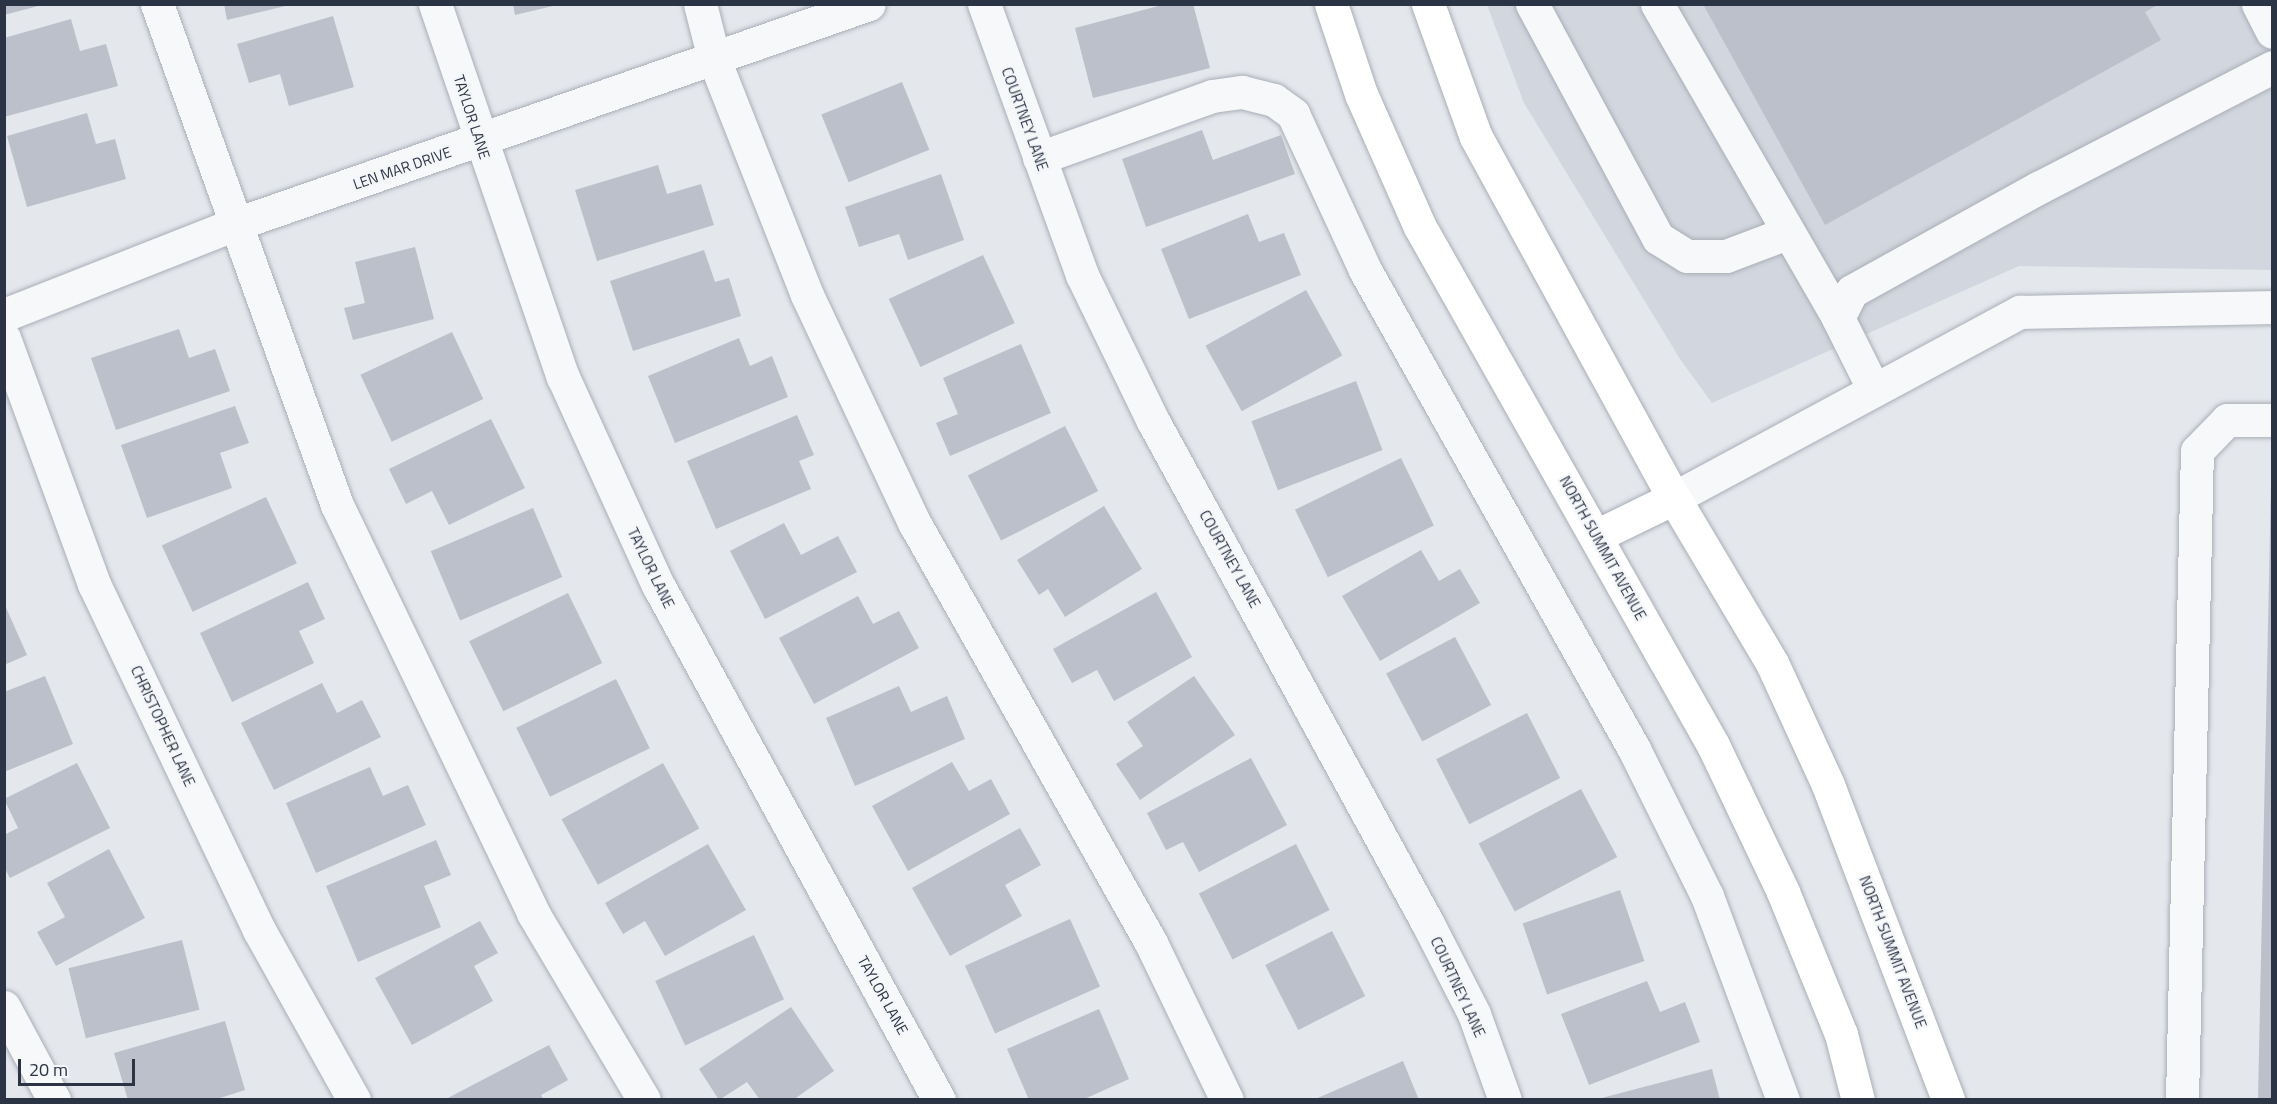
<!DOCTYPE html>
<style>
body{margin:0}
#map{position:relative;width:2277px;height:1104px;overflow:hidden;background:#e4e7ec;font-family:"Titillium Web",sans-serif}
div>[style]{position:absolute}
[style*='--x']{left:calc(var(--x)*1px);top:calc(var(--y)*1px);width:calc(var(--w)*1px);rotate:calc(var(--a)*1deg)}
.built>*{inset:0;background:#d2d6de}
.building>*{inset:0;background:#bbc0ca;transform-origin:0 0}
.roads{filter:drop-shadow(0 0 2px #a9aeb7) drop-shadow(0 0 2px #a9aeb7)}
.minor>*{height:33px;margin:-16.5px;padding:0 16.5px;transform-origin:16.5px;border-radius:16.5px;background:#f7f8fa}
.major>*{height:33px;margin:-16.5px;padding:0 16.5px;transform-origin:16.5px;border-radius:16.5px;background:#fff}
span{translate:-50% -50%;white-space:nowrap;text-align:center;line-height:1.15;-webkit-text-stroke:4.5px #f4f6f9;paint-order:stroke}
.street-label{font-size:15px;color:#2b3445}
.frame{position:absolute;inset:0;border:6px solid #2b3445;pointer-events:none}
.scale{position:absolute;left:18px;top:1059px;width:117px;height:27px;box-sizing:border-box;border:3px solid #2b3445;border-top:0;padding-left:8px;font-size:18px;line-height:21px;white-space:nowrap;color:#2b3445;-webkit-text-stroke:4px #f4f6f9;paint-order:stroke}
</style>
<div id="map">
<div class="built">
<i style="clip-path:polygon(1487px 5px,2272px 5px,2272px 270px,2019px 266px,1712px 403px,1680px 359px,1524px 103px)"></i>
</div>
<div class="building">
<i style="clip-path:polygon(4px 4px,42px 4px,42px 5px,4px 15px)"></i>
<i style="clip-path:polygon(224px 4px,290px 4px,290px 5px,227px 20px)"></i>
<i style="clip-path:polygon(513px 4px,556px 4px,557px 5px,515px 15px)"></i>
<i style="clip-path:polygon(1166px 4px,1193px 4px,1210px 68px,1093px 98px,1075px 28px)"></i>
<i style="clip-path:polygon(1703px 4px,2159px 4px,2145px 12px,2161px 40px,1825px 225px)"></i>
<i style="clip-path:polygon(333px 16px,354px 87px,289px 106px,280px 74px,249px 83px,237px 44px)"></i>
<i style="clip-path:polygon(71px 19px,80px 51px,106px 44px,118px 86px,4px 117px,4px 38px)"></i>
<i style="left:902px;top:82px;width:73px;height:87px;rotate:68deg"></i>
<i style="clip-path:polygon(87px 113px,96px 144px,115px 139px,126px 179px,27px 207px,7px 136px)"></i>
<i style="clip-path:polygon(1202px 130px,1213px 160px,1281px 135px,1295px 174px,1146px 227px,1122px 159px)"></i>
<i style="clip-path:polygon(658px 165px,667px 194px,701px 184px,714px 225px,597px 261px,575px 190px)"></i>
<i style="clip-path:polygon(941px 174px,964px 240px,908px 260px,899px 234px,859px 247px,845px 207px)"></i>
<i style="clip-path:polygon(1248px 214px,1259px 242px,1284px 233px,1301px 275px,1189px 319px,1161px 249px)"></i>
<i style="clip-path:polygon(415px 247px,434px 319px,353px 340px,344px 308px,365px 303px,355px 262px)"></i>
<i style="clip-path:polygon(704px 250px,715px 282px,729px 278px,741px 316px,633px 351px,610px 281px)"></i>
<i style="left:983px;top:255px;width:75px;height:104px;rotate:65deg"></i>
<i style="left:1306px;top:290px;width:75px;height:115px;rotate:61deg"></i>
<i style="clip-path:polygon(179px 329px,189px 358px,215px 349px,230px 391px,116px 430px,91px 358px)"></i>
<i style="left:452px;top:332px;width:74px;height:101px;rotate:65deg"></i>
<i style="clip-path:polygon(739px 338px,750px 366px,772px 356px,788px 397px,675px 443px,648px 376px)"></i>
<i style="clip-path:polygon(1021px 344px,1051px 413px,950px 456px,936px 423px,958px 414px,943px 378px)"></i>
<i style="left:1356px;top:381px;width:74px;height:112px;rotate:69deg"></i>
<i style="clip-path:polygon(235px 406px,249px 443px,220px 453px,232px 488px,147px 518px,121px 445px)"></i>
<i style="clip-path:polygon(797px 415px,814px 455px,799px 461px,811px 489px,716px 529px,687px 461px)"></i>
<i style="clip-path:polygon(491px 419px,525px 488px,449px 525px,432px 491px,406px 504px,389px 469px)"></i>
<i style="left:1065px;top:426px;width:73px;height:109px;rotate:63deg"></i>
<i style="left:1401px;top:458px;width:75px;height:118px;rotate:64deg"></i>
<i style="clip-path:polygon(2271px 484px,2272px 1100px,2258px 1100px)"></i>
<i style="left:266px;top:497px;width:73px;height:115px;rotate:65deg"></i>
<i style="clip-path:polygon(1104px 506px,1142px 569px,1065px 617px,1048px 589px,1039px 595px,1017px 560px)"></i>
<i style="left:533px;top:508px;width:75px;height:111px;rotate:67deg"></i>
<i style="clip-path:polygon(784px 523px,801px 555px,838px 536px,857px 572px,765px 619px,730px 551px)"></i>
<i style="clip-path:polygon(1421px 550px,1439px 581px,1460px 569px,1480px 603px,1380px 661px,1342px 596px)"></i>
<i style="clip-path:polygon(308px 582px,325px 619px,299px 631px,314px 663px,232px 702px,200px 633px)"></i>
<i style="clip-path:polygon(1156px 592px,1192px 657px,1114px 701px,1097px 670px,1072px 683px,1053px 649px)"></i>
<i style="left:568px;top:593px;width:78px;height:110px;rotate:64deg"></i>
<i style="clip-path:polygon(858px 596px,873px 624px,899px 611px,919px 648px,814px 704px,779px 638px)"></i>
<i style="clip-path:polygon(4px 603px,27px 655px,4px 665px)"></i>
<i style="left:1455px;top:637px;width:77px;height:78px;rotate:62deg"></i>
<i style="clip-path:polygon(45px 676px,73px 744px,4px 772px,4px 692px)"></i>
<i style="clip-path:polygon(1194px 676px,1235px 735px,1140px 800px,1116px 764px,1143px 746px,1127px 722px)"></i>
<i style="left:616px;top:679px;width:77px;height:111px;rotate:64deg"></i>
<i style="clip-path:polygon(322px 683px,337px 713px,362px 700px,381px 737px,274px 790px,241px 723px)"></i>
<i style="clip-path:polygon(899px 686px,911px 712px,947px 696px,965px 739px,855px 786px,826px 718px)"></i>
<i style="left:1527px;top:713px;width:73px;height:102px;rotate:63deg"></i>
<i style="clip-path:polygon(1251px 758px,1287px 825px,1199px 872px,1183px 842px,1166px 850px,1147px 813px)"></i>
<i style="clip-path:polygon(952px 762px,969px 791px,991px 779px,1010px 814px,908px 871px,872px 806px)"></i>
<i style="clip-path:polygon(77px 763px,110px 828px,10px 878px,4px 867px,4px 835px,18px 828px,4px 799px)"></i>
<i style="left:663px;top:763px;width:75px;height:116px;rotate:61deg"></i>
<i style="clip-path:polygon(370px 767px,383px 796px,408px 785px,426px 825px,316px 873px,286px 803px)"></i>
<i style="left:1581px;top:789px;width:77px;height:116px;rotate:62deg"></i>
<i style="clip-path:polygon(1020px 828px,1041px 865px,1005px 885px,1022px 916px,950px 956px,912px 888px)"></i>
<i style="clip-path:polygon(436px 840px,451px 875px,424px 886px,441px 927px,358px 962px,326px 886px)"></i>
<i style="clip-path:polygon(708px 844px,746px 910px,665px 956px,645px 921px,623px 934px,605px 903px)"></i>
<i style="left:1296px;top:844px;width:74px;height:109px;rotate:63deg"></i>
<i style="clip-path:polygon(109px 849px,145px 918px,56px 966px,37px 932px,65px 917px,47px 883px)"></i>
<i style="left:1620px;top:890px;width:75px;height:103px;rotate:71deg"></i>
<i style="left:1070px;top:919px;width:74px;height:115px;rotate:66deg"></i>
<i style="clip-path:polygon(480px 921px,498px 953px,474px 966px,493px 1001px,412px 1045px,375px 978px)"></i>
<i style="left:1332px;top:931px;width:73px;height:75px;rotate:63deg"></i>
<i style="left:754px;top:935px;width:71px;height:109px;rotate:65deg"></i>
<i style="left:182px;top:940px;width:72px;height:117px;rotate:76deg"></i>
<i style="clip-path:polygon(1647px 981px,1660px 1012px,1685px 1002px,1700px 1042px,1589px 1085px,1561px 1014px)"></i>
<i style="clip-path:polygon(791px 1007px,834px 1071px,793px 1100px,760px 1100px,747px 1082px,719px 1100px,699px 1069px)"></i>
<i style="clip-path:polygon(1099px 1009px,1129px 1079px,1082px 1100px,1029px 1100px,1007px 1049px)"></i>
<i style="clip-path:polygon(225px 1021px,245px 1090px,214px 1100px,128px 1100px,114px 1053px)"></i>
<i style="clip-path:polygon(549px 1045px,568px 1080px,541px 1095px,544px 1100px,444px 1100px)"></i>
<i style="clip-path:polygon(1403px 1061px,1419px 1100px,1313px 1100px)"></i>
<i style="clip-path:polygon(1712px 1069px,1720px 1100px,1598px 1100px,1598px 1099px)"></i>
</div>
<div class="roads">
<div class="minor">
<i style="--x:157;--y:4;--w:532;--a:70.24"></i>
<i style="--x:337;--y:505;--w:453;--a:64.3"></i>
<i style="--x:533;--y:913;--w:217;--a:59.3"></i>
<i style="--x:435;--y:4;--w:394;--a:71.1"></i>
<i style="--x:563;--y:377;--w:229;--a:65.5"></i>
<i style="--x:658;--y:585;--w:587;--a:61.38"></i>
<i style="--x:700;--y:4;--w:57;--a:75.7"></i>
<i style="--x:714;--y:59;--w:254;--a:68.5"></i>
<i style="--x:807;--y:295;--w:253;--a:64.8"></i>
<i style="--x:915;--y:524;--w:481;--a:60.6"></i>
<i style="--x:1151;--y:943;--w:174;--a:64.2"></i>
<i style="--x:984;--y:4;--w:288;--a:70.1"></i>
<i style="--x:1082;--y:275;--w:162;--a:64.1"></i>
<i style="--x:1153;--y:421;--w:571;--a:61.33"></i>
<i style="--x:1427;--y:922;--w:103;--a:62.9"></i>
<i style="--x:1474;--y:1014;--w:91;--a:70.2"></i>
<i style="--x:1532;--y:4;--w:266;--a:61.7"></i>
<i style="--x:1658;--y:238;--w:34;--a:32"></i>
<i style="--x:1687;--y:256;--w:39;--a:0"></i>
<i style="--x:1726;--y:256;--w:65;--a:-20.7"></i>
<i style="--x:1657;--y:4;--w:362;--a:60"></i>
<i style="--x:2258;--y:4;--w:31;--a:63"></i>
<i style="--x:1039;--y:158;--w:184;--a:-19.7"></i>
<i style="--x:1212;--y:96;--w:30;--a:-8"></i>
<i style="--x:1242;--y:92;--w:33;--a:14"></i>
<i style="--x:1274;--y:100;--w:24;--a:36"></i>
<i style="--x:1293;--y:114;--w:172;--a:65.2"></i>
<i style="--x:1365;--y:270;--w:549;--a:60.68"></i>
<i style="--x:1634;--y:749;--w:164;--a:63.6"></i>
<i style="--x:1707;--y:896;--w:218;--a:69.6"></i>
<i style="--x:4;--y:315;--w:246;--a:-21.5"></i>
<i style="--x:233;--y:225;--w:673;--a:-19.16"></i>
<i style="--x:4;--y:338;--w:262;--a:69.9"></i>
<i style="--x:94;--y:584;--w:383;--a:64.5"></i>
<i style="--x:259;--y:930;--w:195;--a:60.8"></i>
<i style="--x:1874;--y:390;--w:80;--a:-116.6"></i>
<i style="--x:1838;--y:318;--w:30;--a:-63"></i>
<i style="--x:1852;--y:291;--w:213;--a:-29"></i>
<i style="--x:2038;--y:188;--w:263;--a:-27.3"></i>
<i style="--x:1674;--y:498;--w:393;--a:-28.3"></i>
<i style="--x:2020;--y:312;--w:252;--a:-1.1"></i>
<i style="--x:4;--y:1007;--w:106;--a:61.7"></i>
<i style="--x:2182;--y:1100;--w:649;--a:-88.68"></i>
<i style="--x:2197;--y:451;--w:43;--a:-45.9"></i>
<i style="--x:2227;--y:420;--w:45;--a:0"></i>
</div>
<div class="major">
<i style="--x:1331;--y:4;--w:95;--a:71.6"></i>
<i style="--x:1361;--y:94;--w:145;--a:66.1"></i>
<i style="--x:1420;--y:227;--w:595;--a:60.51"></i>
<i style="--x:1713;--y:745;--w:163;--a:64.5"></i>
<i style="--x:1783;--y:892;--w:153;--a:67.8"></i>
<i style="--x:1841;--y:1034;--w:68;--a:75.6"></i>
<i style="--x:1428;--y:4;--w:141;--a:70.2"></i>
<i style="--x:1476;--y:137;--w:412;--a:61.3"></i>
<i style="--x:1674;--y:498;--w:192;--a:59.3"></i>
<i style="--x:1772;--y:663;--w:134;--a:65.3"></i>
<i style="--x:1828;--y:785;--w:337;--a:69.1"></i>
<i style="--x:1596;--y:536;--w:87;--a:-26"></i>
</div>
</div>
<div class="street-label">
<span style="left:472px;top:117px;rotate:72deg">TAYLOR LANE</span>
<span style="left:1025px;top:119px;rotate:70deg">COURTNEY LANE</span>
<span style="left:402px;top:168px;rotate:-19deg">LEN MAR DRIVE</span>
<span style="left:1603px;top:548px;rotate:61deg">NORTH SUMMIT AVENUE</span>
<span style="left:1230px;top:559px;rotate:61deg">COURTNEY LANE</span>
<span style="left:651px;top:568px;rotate:64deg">TAYLOR LANE</span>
<span style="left:163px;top:726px;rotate:65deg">CHRISTOPHER LANE</span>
<span style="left:1893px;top:952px;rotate:69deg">NORTH SUMMIT AVENUE</span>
<span style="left:1458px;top:987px;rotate:65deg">COURTNEY LANE</span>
<span style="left:883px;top:995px;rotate:61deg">TAYLOR LANE</span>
</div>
<div class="frame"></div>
<div class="scale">20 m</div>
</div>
